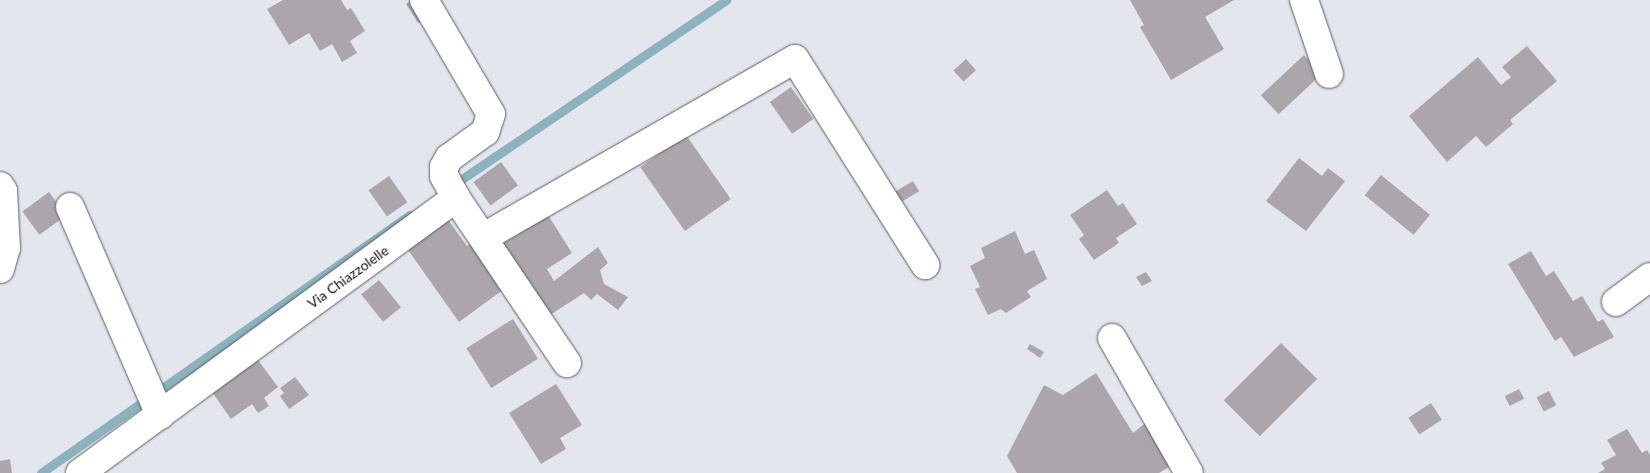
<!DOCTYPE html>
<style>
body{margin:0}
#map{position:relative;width:1650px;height:473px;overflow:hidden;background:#e4e6ee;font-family:Lato,sans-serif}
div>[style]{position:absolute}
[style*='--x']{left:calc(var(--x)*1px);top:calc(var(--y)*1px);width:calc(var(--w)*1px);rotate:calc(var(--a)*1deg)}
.stream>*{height:9px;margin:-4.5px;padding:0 4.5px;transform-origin:4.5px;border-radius:4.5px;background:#8cb2be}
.building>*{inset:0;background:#aca6ac;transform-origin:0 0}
.roads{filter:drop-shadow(0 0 1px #5b5d64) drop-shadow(0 0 1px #5b5d64)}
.minor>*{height:28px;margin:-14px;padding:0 14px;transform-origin:14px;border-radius:14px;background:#fff}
span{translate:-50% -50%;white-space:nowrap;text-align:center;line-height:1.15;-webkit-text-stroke:4px #fff;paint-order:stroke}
.street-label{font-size:14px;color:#0c0d10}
</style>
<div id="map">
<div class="stream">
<i style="--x:453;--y:185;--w:330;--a:-34.1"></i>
<i style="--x:41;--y:473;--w:450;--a:-35"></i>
</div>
<div class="building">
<i style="clip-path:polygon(283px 0,341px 0,347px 10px,351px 8px,365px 31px,350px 41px,357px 53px,342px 62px,332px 44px,320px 51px,309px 33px,289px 45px,267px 9px)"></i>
<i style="clip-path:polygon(412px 0,429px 16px,418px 23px,406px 4px)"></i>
<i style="clip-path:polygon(1130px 0,1234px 0,1205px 17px,1224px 49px,1171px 80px,1140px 27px,1144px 25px)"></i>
<i style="clip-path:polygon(1527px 46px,1557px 81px,1510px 120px,1513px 124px,1486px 147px,1476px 136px,1447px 162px,1409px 116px,1478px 57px,1501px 85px,1511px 77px,1502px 67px)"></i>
<i style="left:1304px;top:55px;width:26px;height:59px;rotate:47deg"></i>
<i style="left:966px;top:59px;width:15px;height:17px;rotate:48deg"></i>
<i style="left:791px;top:87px;width:39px;height:26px;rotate:55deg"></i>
<i style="left:686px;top:135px;width:78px;height:56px;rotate:55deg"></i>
<i style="clip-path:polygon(1299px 158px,1322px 176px,1328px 168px,1345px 181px,1306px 231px,1266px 201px)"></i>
<i style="left:501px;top:162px;width:29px;height:34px;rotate:54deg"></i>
<i style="left:1381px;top:175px;width:63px;height:26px;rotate:39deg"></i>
<i style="left:389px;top:176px;width:32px;height:25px;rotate:55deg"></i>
<i style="left:913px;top:181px;width:12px;height:21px;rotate:59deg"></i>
<i style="clip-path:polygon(1107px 190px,1118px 206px,1123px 203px,1137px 224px,1116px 238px,1119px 243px,1094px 260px,1079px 239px,1084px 235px,1070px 215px)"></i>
<i style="left:49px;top:192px;width:29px;height:33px;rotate:54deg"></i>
<i style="clip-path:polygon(444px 214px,467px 246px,473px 242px,511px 284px,459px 322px,403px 243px)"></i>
<i style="clip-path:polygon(548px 215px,572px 253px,547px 269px,554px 281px,598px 247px,608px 263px,600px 270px,604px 284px,628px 297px,618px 310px,597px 294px,591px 300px,584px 293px,547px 317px,501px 245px)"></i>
<i style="clip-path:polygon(1015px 231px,1025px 254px,1034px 250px,1047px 279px,1027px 291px,1031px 297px,1006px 313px,1001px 309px,988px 315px,975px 289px,980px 287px,970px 266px,985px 258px,981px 248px)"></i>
<i style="clip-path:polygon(1531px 251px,1546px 276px,1554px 271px,1573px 301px,1582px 296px,1598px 322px,1603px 319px,1614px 337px,1574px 357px,1561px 337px,1555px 341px,1508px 264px)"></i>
<i style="clip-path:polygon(1146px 272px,1152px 281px,1142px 286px,1136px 277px)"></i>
<i style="left:379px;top:280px;width:35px;height:23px;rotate:51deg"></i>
<i style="left:513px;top:319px;width:47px;height:55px;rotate:58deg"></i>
<i style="left:1281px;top:343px;width:51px;height:81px;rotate:45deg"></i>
<i style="clip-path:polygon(1030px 344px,1044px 352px,1040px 358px,1027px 349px)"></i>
<i style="clip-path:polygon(258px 360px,278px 387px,264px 398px,269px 406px,258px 413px,252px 404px,231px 419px,212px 392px)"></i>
<i style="clip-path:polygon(1096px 373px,1133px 433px,1148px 421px,1172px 465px,1159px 473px,1017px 473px,1007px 456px,1044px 385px,1063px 395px)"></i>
<i style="clip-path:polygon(295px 377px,309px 395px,289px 409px,280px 396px,284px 393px,280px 388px)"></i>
<i style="clip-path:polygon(556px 384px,582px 425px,560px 438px,566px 449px,541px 464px,509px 413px)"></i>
<i style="left:1519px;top:389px;width:11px;height:16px;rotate:63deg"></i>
<i style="left:1549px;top:391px;width:16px;height:14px;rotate:63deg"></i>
<i style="left:1431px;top:403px;width:20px;height:27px;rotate:57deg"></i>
<i style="clip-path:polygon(1627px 429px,1642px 453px,1647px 450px,1650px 455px,1650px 473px,1598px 473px,1605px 469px,1601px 463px,1616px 455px,1607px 440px)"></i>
<i style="clip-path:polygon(10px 459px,12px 473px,0 473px,0 461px)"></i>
</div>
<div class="roads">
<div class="minor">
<i style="--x:424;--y:0;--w:132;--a:59.6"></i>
<i style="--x:491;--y:114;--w:19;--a:108"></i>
<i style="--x:485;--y:132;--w:44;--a:144.2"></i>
<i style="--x:449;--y:158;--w:10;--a:119"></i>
<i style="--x:444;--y:167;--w:9;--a:90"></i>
<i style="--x:444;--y:176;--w:25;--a:61"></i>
<i style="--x:1304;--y:0;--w:78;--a:71.3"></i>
<i style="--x:0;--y:186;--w:6;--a:59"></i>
<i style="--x:3;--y:191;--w:57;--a:87"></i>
<i style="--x:6;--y:248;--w:22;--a:106"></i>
<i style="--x:70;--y:207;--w:227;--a:66.6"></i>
<i style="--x:484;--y:237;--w:358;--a:-29.8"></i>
<i style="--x:795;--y:59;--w:244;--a:57.7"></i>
<i style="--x:1616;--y:302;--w:42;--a:-36.3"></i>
<i style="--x:1112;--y:338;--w:155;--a:60.3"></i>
<i style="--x:80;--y:473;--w:466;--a:-36.2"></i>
<i style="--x:456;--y:198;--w:199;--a:56.1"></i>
</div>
</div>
<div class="street-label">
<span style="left:348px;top:277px;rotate:-36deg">Via Chiazzolelle</span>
</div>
</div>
